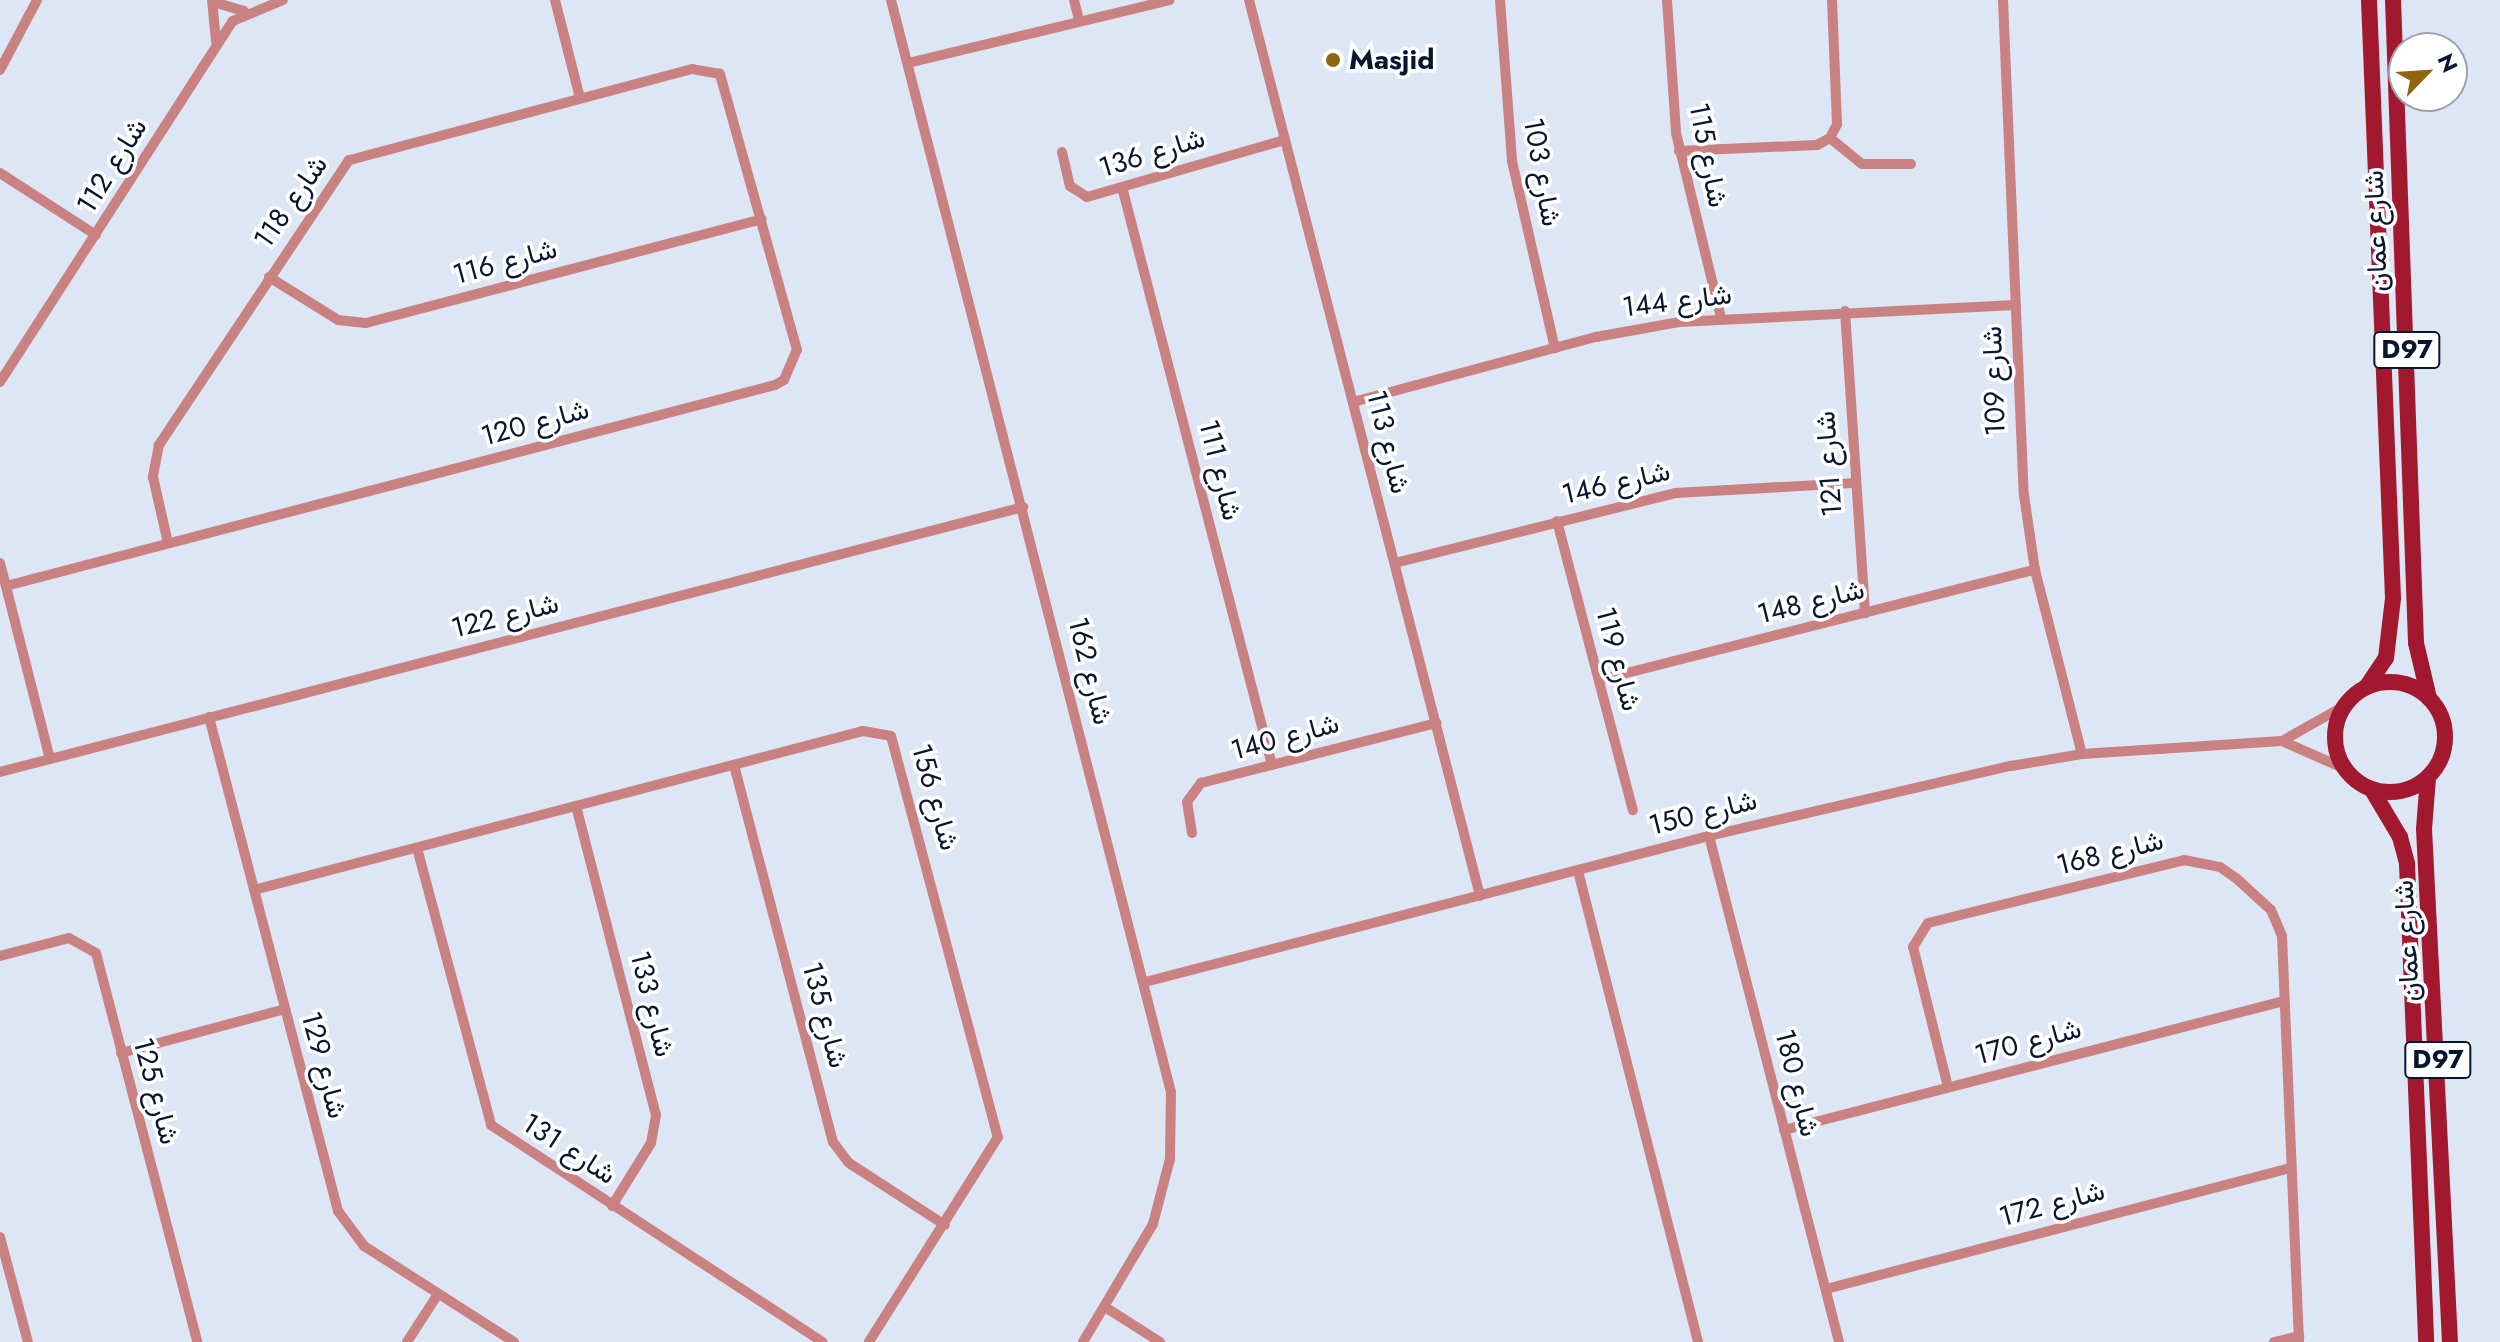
<!DOCTYPE html>
<meta charset="utf-8">
<style>
body{margin:0}
#map{position:relative;width:2500px;height:1342px;overflow:hidden;background:#dde6f4;font-family:Jost,Vazirmatn,sans-serif}
div>[style]{position:absolute}
[style*='--x']{left:calc(var(--x)*1px);top:calc(var(--y)*1px);width:calc(var(--w)*1px);rotate:calc(var(--a)*1deg)}
.street>*{height:10px;margin:-5px;padding:0 5px;transform-origin:5px;border-radius:5px;background:#ca8181}
.primary>*{height:16px;margin:-8px;padding:0 8px;transform-origin:8px;border-radius:8px;background:#a2192f}
.primary>.ring{margin:-8px;padding:0;box-sizing:content-box;background:none;border:16px solid #a2192f;border-radius:50%}
.dots>*{width:22px;height:22px;translate:-50% -50%;box-sizing:border-box;border:4px solid #fff;border-radius:50%}
span{translate:-50% -50%;white-space:nowrap;text-align:center;line-height:1.15;-webkit-text-stroke:7px #fff;paint-order:stroke}
.shield-label span{padding:2px 6px;background:#fff;border:2px solid;border-radius:6px;-webkit-text-stroke-width:0}
.shield-label{font-size:26px;color:#07162f;font-weight:700}
.poi-label{font-size:28px;color:#07162f;font-weight:700}
.left{translate:0 -50%;text-align:left}
.street-label{font-size:28px;color:#07162f}
.north{position:absolute;left:2388px;top:32px;width:80px;height:80px;box-sizing:border-box;background:#fff;border:2px solid #9ca2ac;border-radius:50%;rotate:65deg;font-size:22px;font-weight:700;line-height:32px;text-align:center;color:#07162f}
.north::after{content:'';display:block;margin:auto;width:28px;height:36px;background:#8f660d;clip-path:polygon(50% 0,100% 100%,50% 72%,0 100%)}
</style>
<div id="map">
<div class="street">
<i style="--x:212;--y:0;--w:41;--a:84.4"></i>
<i style="--x:555;--y:0;--w:101;--a:75.7"></i>
<i style="--x:891;--y:0;--w:1127;--a:75.62"></i>
<i style="--x:1171;--y:1092;--w:67;--a:90.9"></i>
<i style="--x:1170;--y:1159;--w:67;--a:104.7"></i>
<i style="--x:1153;--y:1224;--w:137;--a:120.7"></i>
<i style="--x:1074;--y:0;--w:21;--a:76"></i>
<i style="--x:1249;--y:0;--w:925;--a:75.54"></i>
<i style="--x:1500;--y:0;--w:161;--a:85.7"></i>
<i style="--x:1512;--y:161;--w:192;--a:77.1"></i>
<i style="--x:1667;--y:0;--w:133;--a:86.1"></i>
<i style="--x:1676;--y:133;--w:189;--a:76.3"></i>
<i style="--x:2003;--y:0;--w:495;--a:87.6"></i>
<i style="--x:2024;--y:495;--w:76;--a:81.7"></i>
<i style="--x:2035;--y:570;--w:190;--a:75.7"></i>
<i style="--x:213;--y:2;--w:32;--a:16"></i>
<i style="--x:908;--y:63;--w:269;--a:-13.5"></i>
<i style="--x:0;--y:70;--w:79;--a:-62.1"></i>
<i style="--x:1830;--y:138;--w:41;--a:39.1"></i>
<i style="--x:1862;--y:164;--w:49;--a:0"></i>
<i style="--x:1679;--y:151;--w:138;--a:-2.5"></i>
<i style="--x:1817;--y:145;--w:15;--a:-28"></i>
<i style="--x:1830;--y:138;--w:16;--a:-63"></i>
<i style="--x:1837;--y:124;--w:124;--a:-92.3"></i>
<i style="--x:1062;--y:152;--w:35;--a:77"></i>
<i style="--x:1070;--y:186;--w:20;--a:33"></i>
<i style="--x:1087;--y:197;--w:206;--a:-16.1"></i>
<i style="--x:0;--y:173;--w:114;--a:32.9"></i>
<i style="--x:1122;--y:187;--w:597;--a:75.45"></i>
<i style="--x:269;--y:277;--w:81;--a:31.9"></i>
<i style="--x:338;--y:320;--w:28;--a:6"></i>
<i style="--x:366;--y:323;--w:409;--a:-14.7"></i>
<i style="--x:1845;--y:311;--w:303;--a:86.2"></i>
<i style="--x:0;--y:382;--w:430;--a:-57.2"></i>
<i style="--x:233;--y:21;--w:54;--a:-22.8"></i>
<i style="--x:1353;--y:402;--w:252;--a:-15"></i>
<i style="--x:1596;--y:337;--w:84;--a:-10.2"></i>
<i style="--x:1679;--y:322;--w:337;--a:-2.9"></i>
<i style="--x:1557;--y:521;--w:299;--a:75.3"></i>
<i style="--x:0;--y:563;--w:202;--a:75.7"></i>
<i style="--x:1395;--y:563;--w:289;--a:-14"></i>
<i style="--x:1675;--y:493;--w:177;--a:-3.2"></i>
<i style="--x:6;--y:586;--w:795;--a:-14.65"></i>
<i style="--x:775;--y:385;--w:10;--a:-29"></i>
<i style="--x:784;--y:380;--w:33;--a:-67"></i>
<i style="--x:797;--y:350;--w:287;--a:-105.6"></i>
<i style="--x:720;--y:74;--w:28;--a:-170"></i>
<i style="--x:692;--y:69;--w:355;--a:165.1"></i>
<i style="--x:349;--y:160;--w:343;--a:123.7"></i>
<i style="--x:159;--y:445;--w:33;--a:101"></i>
<i style="--x:153;--y:477;--w:68;--a:77.2"></i>
<i style="--x:1599;--y:680;--w:450;--a:-14.2"></i>
<i style="--x:209;--y:717;--w:511;--a:75.36"></i>
<i style="--x:338;--y:1211;--w:44;--a:53.4"></i>
<i style="--x:364;--y:1246;--w:178;--a:32.6"></i>
<i style="--x:2284;--y:740;--w:69;--a:-29.5"></i>
<i style="--x:734;--y:765;--w:390;--a:75.3"></i>
<i style="--x:833;--y:1142;--w:26;--a:53"></i>
<i style="--x:849;--y:1163;--w:114;--a:32.9"></i>
<i style="--x:0;--y:772;--w:1057;--a:-14.52"></i>
<i style="--x:576;--y:806;--w:319;--a:75.5"></i>
<i style="--x:656;--y:1115;--w:28;--a:100"></i>
<i style="--x:651;--y:1143;--w:74;--a:121.8"></i>
<i style="--x:1192;--y:833;--w:31;--a:-99"></i>
<i style="--x:1187;--y:802;--w:24;--a:-54"></i>
<i style="--x:1201;--y:783;--w:243;--a:-14.3"></i>
<i style="--x:1709;--y:836;--w:522;--a:75.59"></i>
<i style="--x:417;--y:848;--w:287;--a:75"></i>
<i style="--x:491;--y:1125;--w:396;--a:33.2"></i>
<i style="--x:1578;--y:871;--w:486;--a:75.7"></i>
<i style="--x:254;--y:890;--w:629;--a:-14.63"></i>
<i style="--x:863;--y:731;--w:28;--a:10"></i>
<i style="--x:891;--y:736;--w:415;--a:75.1"></i>
<i style="--x:998;--y:1137;--w:242;--a:122.2"></i>
<i style="--x:0;--y:956;--w:71;--a:-14.6"></i>
<i style="--x:69;--y:938;--w:31;--a:29"></i>
<i style="--x:96;--y:953;--w:402;--a:75.4"></i>
<i style="--x:1145;--y:982;--w:583;--a:-14.51"></i>
<i style="--x:1709;--y:836;--w:310;--a:-13.1"></i>
<i style="--x:2011;--y:766;--w:72;--a:-9.6"></i>
<i style="--x:2082;--y:754;--w:200;--a:-3.7"></i>
<i style="--x:2282;--y:741;--w:67;--a:23.9"></i>
<i style="--x:121;--y:1053;--w:170;--a:-15"></i>
<i style="--x:1948;--y:1087;--w:144;--a:-104"></i>
<i style="--x:1913;--y:947;--w:28;--a:-58"></i>
<i style="--x:1928;--y:923;--w:264;--a:-13.8"></i>
<i style="--x:2184;--y:860;--w:37;--a:11"></i>
<i style="--x:2220;--y:867;--w:19;--a:35"></i>
<i style="--x:2236;--y:878;--w:47;--a:42.4"></i>
<i style="--x:2271;--y:910;--w:28;--a:67"></i>
<i style="--x:2282;--y:936;--w:406;--a:87.6"></i>
<i style="--x:1784;--y:1130;--w:516;--a:-14.47"></i>
<i style="--x:0;--y:1237;--w:109;--a:75.1"></i>
<i style="--x:1826;--y:1289;--w:480;--a:-14.6"></i>
<i style="--x:1105;--y:1307;--w:65;--a:32.5"></i>
<i style="--x:407;--y:1342;--w:57;--a:-57.1"></i>
<i style="--x:2274;--y:1342;--w:26;--a:-13"></i>
</div>
<div class="primary">
<i style="--x:2393;--y:0;--w:643;--a:87.95"></i>
<i style="--x:2416;--y:643;--w:57;--a:76.7"></i>
<i class="ring" style="left:2335px;top:682px;width:94px;height:94px"></i>
<i style="--x:2367;--y:686;--w:34;--a:-56"></i>
<i style="--x:2386;--y:658;--w:60;--a:-83.3"></i>
<i style="--x:2393;--y:598;--w:598;--a:-92.3"></i>
<i style="--x:2428;--y:778;--w:51;--a:94.5"></i>
<i style="--x:2424;--y:829;--w:514;--a:87.1"></i>
<i style="--x:2372;--y:790;--w:55;--a:59.2"></i>
<i style="--x:2400;--y:837;--w:28;--a:75"></i>
<i style="--x:2407;--y:864;--w:478;--a:87.7"></i>
</div>
<div class="dots">
<i style="left:1333px;top:60px;background:#8f660d"></i>
</div>
<div class="shield-label">
<span style="left:2407px;top:350px">D97</span>
<span style="left:2438px;top:1060px">D97</span>
</div>
<div class="poi-label">
<span class="left" style="left:1349px;top:60px">Masjid</span>
</div>
<div class="street-label">
<span style="left:1152px;top:153px;rotate:-17deg">شارع 136</span>
<span style="left:1708px;top:155px;rotate:79deg">شارع 115</span>
<span style="left:112px;top:166px;rotate:-58deg">شارع 112</span>
<span style="left:1542px;top:172px;rotate:80deg">شارع 103</span>
<span style="left:291px;top:202px;rotate:-55deg">شارع 118</span>
<span style="left:2376px;top:231px;rotate:-92deg">شارع عمان</span>
<span style="left:505px;top:262px;rotate:-15deg">شارع 116</span>
<span style="left:1677px;top:301px;rotate:-7deg">شارع 144</span>
<span style="left:1994px;top:381px;rotate:-92deg">شارع 109</span>
<span style="left:535px;top:423px;rotate:-15deg">شارع 120</span>
<span style="left:1388px;top:442px;rotate:76deg">شارع 113</span>
<span style="left:1829px;top:464px;rotate:-94deg">شارع 121</span>
<span style="left:1220px;top:470px;rotate:76deg">شارع 111</span>
<span style="left:1616px;top:483px;rotate:-13deg">شارع 146</span>
<span style="left:1811px;top:602px;rotate:-14deg">شارع 148</span>
<span style="left:505px;top:616px;rotate:-14deg">شارع 122</span>
<span style="left:1618px;top:659px;rotate:75deg">شارع 119</span>
<span style="left:1090px;top:671px;rotate:76deg">شارع 162</span>
<span style="left:1285px;top:737px;rotate:-15deg">شارع 140</span>
<span style="left:935px;top:797px;rotate:74deg">شارع 156</span>
<span style="left:1703px;top:813px;rotate:-14deg">شارع 150</span>
<span style="left:2110px;top:853px;rotate:-14deg">شارع 168</span>
<span style="left:2407px;top:941px;rotate:-93deg">شارع عمان</span>
<span style="left:652px;top:1004px;rotate:76deg">شارع 133</span>
<span style="left:825px;top:1015px;rotate:75deg">شارع 135</span>
<span style="left:2028px;top:1042px;rotate:-15deg">شارع 170</span>
<span style="left:324px;top:1065px;rotate:75deg">شارع 129</span>
<span style="left:1797px;top:1083px;rotate:76deg">شارع 180</span>
<span style="left:156px;top:1091px;rotate:75deg">شارع 125</span>
<span style="left:569px;top:1149px;rotate:33deg">شارع 131</span>
<span style="left:2052px;top:1204px;rotate:-15deg">شارع 172</span>
</div>
<div class="north">N</div>
</div>
